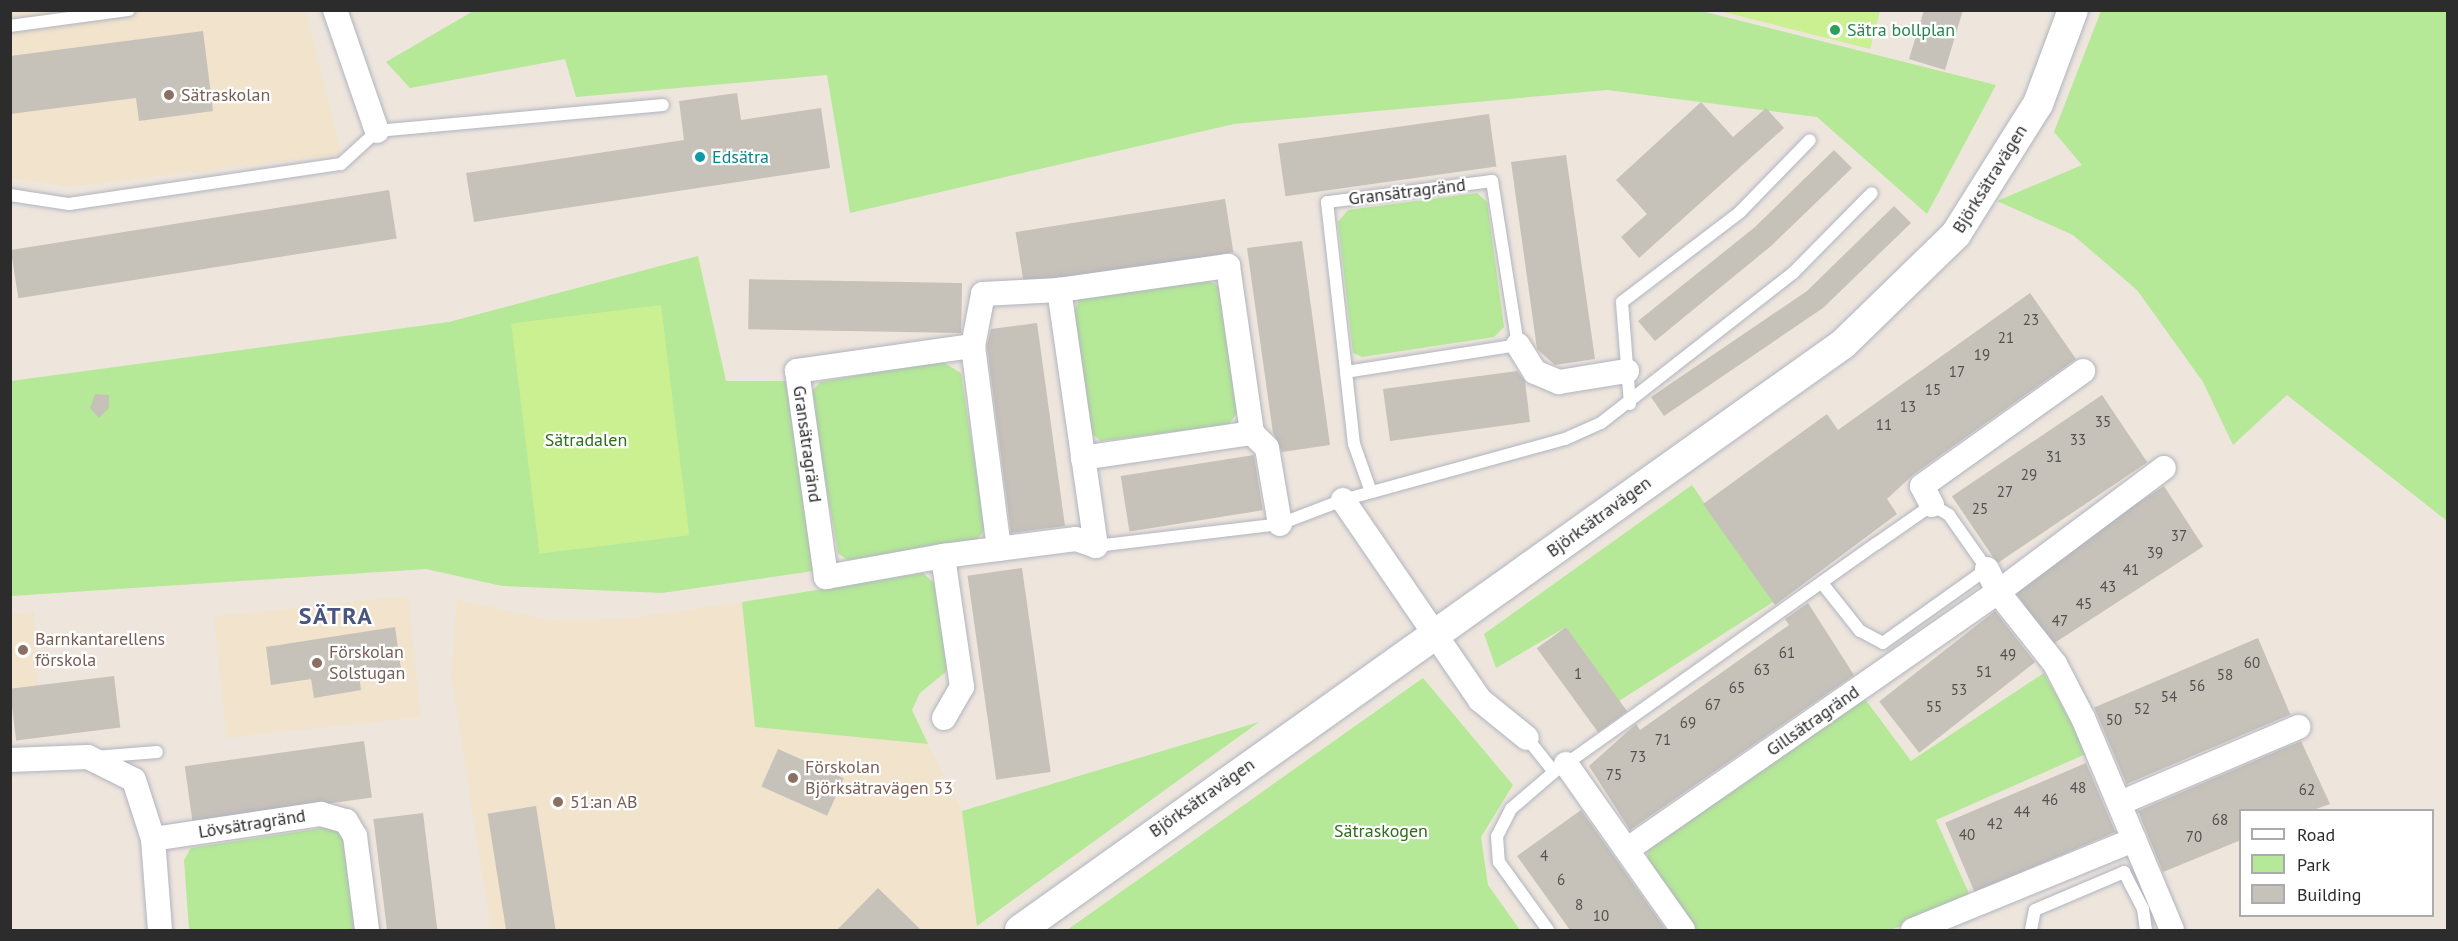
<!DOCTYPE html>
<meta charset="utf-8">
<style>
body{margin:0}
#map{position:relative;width:2458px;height:941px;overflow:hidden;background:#eee6dd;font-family:"PT Sans",sans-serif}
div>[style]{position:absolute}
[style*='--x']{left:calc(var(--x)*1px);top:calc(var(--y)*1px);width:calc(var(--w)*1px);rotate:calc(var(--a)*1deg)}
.education>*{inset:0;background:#f1e3cc;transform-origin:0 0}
.green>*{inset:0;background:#b5e897}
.pitch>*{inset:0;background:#cbf092;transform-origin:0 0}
.building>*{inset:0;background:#c6c1b9;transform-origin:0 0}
.roads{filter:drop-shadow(0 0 2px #b1b4c0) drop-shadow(0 0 2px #b1b4c0)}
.service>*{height:12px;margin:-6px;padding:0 6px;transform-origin:6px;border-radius:6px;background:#fff}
.minor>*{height:24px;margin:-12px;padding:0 12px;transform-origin:12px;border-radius:12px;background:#fff}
.tertiary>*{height:30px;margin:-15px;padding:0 15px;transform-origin:15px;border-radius:15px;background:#fff}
.dots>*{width:16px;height:16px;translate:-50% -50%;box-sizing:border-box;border:3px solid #fff;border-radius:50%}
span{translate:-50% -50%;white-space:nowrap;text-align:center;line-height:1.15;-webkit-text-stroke:4.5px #fff;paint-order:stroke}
.number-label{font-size:15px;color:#52514f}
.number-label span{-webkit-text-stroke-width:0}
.leisure-label{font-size:18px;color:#27864d}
.left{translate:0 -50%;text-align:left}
.education-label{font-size:18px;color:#785e54}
.culture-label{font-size:18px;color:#0d838f}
.street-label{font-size:18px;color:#2c2c2c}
.park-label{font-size:18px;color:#2b6e16}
.district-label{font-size:24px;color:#495480;font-weight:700;letter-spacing:1.5px}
.frame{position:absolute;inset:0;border:12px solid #2c2c2c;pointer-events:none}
.legend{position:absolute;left:2239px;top:809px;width:195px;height:108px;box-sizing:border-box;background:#fff;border:2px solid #ababab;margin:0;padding:8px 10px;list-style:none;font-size:18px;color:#2c2c2c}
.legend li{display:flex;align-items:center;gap:12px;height:30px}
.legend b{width:30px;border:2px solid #ababab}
</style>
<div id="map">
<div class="education">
<i style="clip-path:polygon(11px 11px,306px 11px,341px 154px,69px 187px,11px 178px)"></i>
<i style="left:408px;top:596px;width:122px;height:195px;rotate:84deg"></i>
<i style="clip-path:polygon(457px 599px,547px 620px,624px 619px,742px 602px,755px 727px,928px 744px,962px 811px,977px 926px,973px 930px,491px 930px,451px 674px)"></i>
<i style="clip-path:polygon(34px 612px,38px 685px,11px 688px,11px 614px)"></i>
</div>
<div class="green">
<i style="clip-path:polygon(475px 10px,1697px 10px,1996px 85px,1927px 214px,1817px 117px,1607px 90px,1234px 124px,850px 213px,827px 75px,576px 97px,565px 59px,410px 88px,386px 62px)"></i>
<i style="clip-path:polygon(2101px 11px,2447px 11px,2447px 521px,2287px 395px,2233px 445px,2203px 382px,2137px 290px,2073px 235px,1997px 201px,2082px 165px,2054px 132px)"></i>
<i style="clip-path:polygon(1477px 193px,1487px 202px,1504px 327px,1494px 337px,1362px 357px,1353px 353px,1338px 222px,1348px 210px)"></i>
<i style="clip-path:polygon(698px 256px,726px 381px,790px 381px,813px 571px,662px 593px,502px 586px,426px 569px,11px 596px,11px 381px,449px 322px)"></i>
<i style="clip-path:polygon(1204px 278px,1220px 287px,1239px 411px,1228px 425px,1101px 441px,1092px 434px,1074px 314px,1079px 298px)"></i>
<i style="clip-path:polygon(941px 361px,961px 373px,985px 530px,974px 543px,847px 560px,838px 553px,810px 394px,820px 382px)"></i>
<i style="clip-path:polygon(1692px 485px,1773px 602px,1619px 701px,1566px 627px,1496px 668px,1484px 634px)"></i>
<i style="clip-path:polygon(923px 573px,934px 583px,948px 670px,920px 693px,912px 710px,928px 744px,755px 727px,742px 602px)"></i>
<i style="clip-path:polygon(2044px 673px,2088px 753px,1936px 820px,1971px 898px,1891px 930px,1695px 930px,1647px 861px,1649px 848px,1862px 695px,1911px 761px)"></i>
<i style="clip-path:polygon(1423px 678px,1513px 785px,1481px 837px,1488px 885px,1520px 930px,1067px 930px)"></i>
<i style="clip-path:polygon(1259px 722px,977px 926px,962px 811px)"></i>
<i style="clip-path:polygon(342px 825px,357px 930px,189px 930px,184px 860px,191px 848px)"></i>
</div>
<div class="pitch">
<i style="clip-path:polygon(1719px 11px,1880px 11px,1870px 49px)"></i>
<i style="left:661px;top:305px;width:232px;height:151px;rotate:83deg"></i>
</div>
<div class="building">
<i style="clip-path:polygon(1924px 10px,1963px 10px,1945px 70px,1909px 59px)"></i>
<i style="clip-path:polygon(203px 31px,213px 111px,139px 121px,136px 98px,10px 114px,10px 56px)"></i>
<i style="clip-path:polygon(737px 93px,741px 120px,821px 108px,830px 168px,474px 222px,466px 173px,684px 140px,679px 101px)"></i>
<i style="clip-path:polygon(1701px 102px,1733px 137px,1766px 108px,1784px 128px,1639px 258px,1621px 237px,1647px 214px,1616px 180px)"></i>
<i style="left:1489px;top:114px;width:53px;height:213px;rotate:82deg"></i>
<i style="clip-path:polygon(1834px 150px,1852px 168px,1771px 246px,1655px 341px,1638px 321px,1755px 227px)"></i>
<i style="clip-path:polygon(1566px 155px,1595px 359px,1555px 365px,1537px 349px,1511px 162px)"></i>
<i style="left:389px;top:190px;width:49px;height:383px;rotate:81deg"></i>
<i style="left:1225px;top:199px;width:54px;height:212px;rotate:81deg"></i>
<i style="clip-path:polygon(1894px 206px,1911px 223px,1823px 308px,1664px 416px,1651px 397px,1807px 291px)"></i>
<i style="clip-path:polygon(1302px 241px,1330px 445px,1282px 452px,1273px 433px,1247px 248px)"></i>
<i style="left:962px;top:283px;width:50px;height:213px;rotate:91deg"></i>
<i style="clip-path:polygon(2030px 293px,2076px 359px,1914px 474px,1887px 499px,1897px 514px,1775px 605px,1703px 504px,1827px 414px,1838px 430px)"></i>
<i style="clip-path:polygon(1037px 323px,1065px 526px,1011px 533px,987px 346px,991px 329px)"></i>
<i style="clip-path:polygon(1517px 371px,1525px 381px,1530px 422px,1390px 441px,1383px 389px)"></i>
<i style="clip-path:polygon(95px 394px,109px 395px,109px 408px,99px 418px,90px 408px)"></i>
<i style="left:2102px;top:395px;width:81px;height:181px;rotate:56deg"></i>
<i style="left:1254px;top:455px;width:56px;height:135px;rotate:81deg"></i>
<i style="left:2164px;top:486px;width:72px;height:182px;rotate:57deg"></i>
<i style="left:1022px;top:568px;width:206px;height:55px;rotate:82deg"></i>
<i style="clip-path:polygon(1808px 603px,1854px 675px,1630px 830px,1589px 766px,1636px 724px,1640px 730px,1789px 625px,1785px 619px)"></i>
<i style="left:1995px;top:611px;width:65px;height:147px;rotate:52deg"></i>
<i style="clip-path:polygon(395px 627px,401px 669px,359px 675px,361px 690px,314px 698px,311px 679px,271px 685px,266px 647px)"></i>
<i style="left:1566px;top:627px;width:104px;height:36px;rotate:54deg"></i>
<i style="left:2258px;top:638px;width:83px;height:178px;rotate:67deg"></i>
<i style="left:114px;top:676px;width:52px;height:105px;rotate:83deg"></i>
<i style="left:364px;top:741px;width:57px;height:181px;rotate:82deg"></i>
<i style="clip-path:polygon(2301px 741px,2330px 804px,2313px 810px,2241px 810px,2241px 840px,2163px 872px,2138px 811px)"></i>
<i style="left:778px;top:749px;width:72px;height:41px;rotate:24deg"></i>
<i style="left:2086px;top:763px;width:75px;height:153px;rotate:67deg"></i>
<i style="left:536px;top:806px;width:126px;height:49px;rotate:81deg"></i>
<i style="clip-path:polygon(1581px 810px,1666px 930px,1570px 930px,1517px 856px)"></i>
<i style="left:423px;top:813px;width:118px;height:50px;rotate:83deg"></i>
<i style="clip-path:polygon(878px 888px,921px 930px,837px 930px)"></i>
</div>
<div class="roads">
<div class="service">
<i style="--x:10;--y:26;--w:120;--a:-7.7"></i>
<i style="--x:10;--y:195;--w:60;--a:8.7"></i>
<i style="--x:69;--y:204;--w:275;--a:-8.4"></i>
<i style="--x:341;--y:164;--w:49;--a:-42.5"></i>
<i style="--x:377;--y:131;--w:287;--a:-5.2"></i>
<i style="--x:1346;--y:372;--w:174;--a:-8.9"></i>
<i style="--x:1518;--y:345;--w:166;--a:-99"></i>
<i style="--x:1492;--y:181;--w:166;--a:172.7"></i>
<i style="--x:1327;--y:202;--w:171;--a:83.6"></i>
<i style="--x:1346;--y:372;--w:72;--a:83.7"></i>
<i style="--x:1354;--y:444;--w:51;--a:70.5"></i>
<i style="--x:1630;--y:404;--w:102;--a:-94.5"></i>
<i style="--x:1622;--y:302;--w:148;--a:-37.3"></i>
<i style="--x:1740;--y:212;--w:100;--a:-45.8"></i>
<i style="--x:1096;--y:546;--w:185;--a:-6.8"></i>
<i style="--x:1280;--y:524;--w:67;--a:-20.9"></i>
<i style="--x:1343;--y:500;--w:230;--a:-15.4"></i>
<i style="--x:1565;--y:439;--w:39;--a:-24"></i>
<i style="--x:1601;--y:423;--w:244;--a:-38"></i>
<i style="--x:1793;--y:273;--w:112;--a:-45.4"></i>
<i style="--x:1527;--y:738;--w:43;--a:51.5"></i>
<i style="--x:1554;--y:772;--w:57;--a:139.3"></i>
<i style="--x:1511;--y:809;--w:30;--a:117"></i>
<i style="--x:1497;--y:836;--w:26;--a:86"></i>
<i style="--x:1499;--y:862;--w:84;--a:54.2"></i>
<i style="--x:95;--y:757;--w:62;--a:-4.6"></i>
<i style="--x:1554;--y:772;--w:14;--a:-34"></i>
<i style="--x:1566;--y:764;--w:380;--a:-35.4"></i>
<i style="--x:1876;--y:544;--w:68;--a:-34.9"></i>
<i style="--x:1932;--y:505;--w:20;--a:30"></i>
<i style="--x:1949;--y:515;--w:66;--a:54.9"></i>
<i style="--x:1987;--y:569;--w:128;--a:144.6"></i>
<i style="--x:1883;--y:643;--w:26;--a:-152"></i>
<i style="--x:1860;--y:631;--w:61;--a:-128.4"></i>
<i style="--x:2031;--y:930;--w:20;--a:-79"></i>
<i style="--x:2035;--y:910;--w:97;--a:-23.1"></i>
<i style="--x:2124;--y:872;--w:42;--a:62.8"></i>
<i style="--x:2143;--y:909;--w:21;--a:82"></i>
</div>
<div class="minor">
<i style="--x:335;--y:10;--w:128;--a:70.9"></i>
<i style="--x:1518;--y:345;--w:32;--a:58"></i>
<i style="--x:1535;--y:372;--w:26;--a:23"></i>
<i style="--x:1559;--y:382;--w:69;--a:-9.2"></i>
<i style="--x:1252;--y:433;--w:21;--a:45"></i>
<i style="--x:1267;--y:448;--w:77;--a:80.3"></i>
<i style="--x:1343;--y:500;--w:242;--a:55.6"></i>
<i style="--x:1480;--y:700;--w:60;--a:39"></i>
<i style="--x:1932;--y:505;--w:21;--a:-118"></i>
<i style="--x:1922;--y:486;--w:198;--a:-35.5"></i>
<i style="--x:999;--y:549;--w:205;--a:-97.3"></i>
<i style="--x:973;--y:346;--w:53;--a:-79.1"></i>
<i style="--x:983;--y:294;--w:76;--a:-3"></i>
<i style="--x:1059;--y:290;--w:171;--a:-8.1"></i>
<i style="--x:1228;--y:266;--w:169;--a:81.8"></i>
<i style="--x:1252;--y:433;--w:171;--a:171.6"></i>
<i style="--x:943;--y:556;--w:119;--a:169.8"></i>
<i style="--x:826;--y:577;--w:208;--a:-98"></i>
<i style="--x:797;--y:371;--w:178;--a:-8.1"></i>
<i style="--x:1987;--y:569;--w:25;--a:64"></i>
<i style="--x:1998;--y:592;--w:207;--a:-36.8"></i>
<i style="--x:944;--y:718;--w:36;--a:-60"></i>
<i style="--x:962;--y:687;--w:132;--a:-98.3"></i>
<i style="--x:943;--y:556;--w:134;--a:-7.3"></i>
<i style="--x:1076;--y:539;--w:21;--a:19"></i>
<i style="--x:1096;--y:546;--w:259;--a:-98.2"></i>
<i style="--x:10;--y:760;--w:78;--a:-2.2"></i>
<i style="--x:88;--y:757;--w:51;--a:26.6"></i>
<i style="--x:134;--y:780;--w:62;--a:72.1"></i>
<i style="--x:153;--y:839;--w:91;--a:85.6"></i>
<i style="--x:1566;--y:764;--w:203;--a:54.8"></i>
<i style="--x:2120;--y:803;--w:194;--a:-23.1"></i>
<i style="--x:153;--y:839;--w:170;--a:-8.5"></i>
<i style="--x:321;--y:814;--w:26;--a:16"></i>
<i style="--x:346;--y:821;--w:17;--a:59"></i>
<i style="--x:355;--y:836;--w:95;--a:82.7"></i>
<i style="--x:1628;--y:849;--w:450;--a:-34.8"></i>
<i style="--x:1998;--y:592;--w:92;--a:51.6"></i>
<i style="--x:2055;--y:664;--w:61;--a:62.6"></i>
<i style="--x:2083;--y:718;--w:230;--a:67.2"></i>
<i style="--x:1913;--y:930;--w:239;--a:-22.2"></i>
</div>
<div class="tertiary">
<i style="--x:1020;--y:930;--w:1010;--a:-35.45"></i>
<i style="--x:1843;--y:344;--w:158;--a:-44.2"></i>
<i style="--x:1956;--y:234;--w:154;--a:-57.8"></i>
<i style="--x:2038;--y:104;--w:100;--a:-69.6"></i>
</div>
</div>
<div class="dots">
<i style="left:1835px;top:30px;background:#2e9e5b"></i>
<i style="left:169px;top:95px;background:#8d6e63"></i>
<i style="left:700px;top:157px;background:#0f9aa8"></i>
<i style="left:23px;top:650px;background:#8d6e63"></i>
<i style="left:317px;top:663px;background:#8d6e63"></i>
<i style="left:793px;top:778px;background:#8d6e63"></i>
<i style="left:558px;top:802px;background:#8d6e63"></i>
</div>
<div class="number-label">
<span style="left:2031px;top:320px">23</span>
<span style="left:2006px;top:338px">21</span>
<span style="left:1982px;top:355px">19</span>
<span style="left:1957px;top:372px">17</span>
<span style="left:1933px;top:390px">15</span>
<span style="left:1908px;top:407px">13</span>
<span style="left:2103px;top:422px">35</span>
<span style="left:1884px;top:425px">11</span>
<span style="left:2078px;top:440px">33</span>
<span style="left:2054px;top:457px">31</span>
<span style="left:2029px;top:475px">29</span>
<span style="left:2005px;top:492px">27</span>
<span style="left:1980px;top:509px">25</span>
<span style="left:2179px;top:536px">37</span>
<span style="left:2155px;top:553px">39</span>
<span style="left:2131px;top:570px">41</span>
<span style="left:2108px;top:587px">43</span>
<span style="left:2084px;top:604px">45</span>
<span style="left:2060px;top:621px">47</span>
<span style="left:1787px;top:653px">61</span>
<span style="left:2008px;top:655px">49</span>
<span style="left:2252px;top:663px">60</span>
<span style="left:1762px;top:670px">63</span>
<span style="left:1984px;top:672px">51</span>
<span style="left:1578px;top:674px">1</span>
<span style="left:2225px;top:675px">58</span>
<span style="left:2197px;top:686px">56</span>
<span style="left:1737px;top:688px">65</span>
<span style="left:1959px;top:690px">53</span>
<span style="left:2169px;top:697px">54</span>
<span style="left:1713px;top:705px">67</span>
<span style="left:1934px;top:707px">55</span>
<span style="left:2142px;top:709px">52</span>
<span style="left:2114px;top:720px">50</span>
<span style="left:1688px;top:723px">69</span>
<span style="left:1663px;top:740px">71</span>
<span style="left:1638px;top:757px">73</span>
<span style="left:1614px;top:775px">75</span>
<span style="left:2078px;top:788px">48</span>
<span style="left:2307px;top:790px">62</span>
<span style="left:2050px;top:800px">46</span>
<span style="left:2022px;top:812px">44</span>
<span style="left:2220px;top:820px">68</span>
<span style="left:1995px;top:824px">42</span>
<span style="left:1967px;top:835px">40</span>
<span style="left:2194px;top:837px">70</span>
<span style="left:1544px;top:856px">4</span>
<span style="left:1561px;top:880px">6</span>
<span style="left:1579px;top:905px">8</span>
<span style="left:1601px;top:916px">10</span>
</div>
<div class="leisure-label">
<span class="left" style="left:1847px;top:30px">Sätra bollplan</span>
</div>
<div class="education-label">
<span class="left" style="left:181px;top:95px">Sätraskolan</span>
<span class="left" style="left:35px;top:650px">Barnkantarellens<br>förskola</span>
<span class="left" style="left:329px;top:663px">Förskolan<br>Solstugan</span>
<span class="left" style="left:805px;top:778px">Förskolan<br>Björksätravägen 53</span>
<span class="left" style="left:570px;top:802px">51:an AB</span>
</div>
<div class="culture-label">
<span class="left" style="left:712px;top:157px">Edsätra</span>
</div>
<div class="street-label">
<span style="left:1990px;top:179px;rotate:-58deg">Björksätravägen</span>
<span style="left:1407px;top:192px;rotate:-7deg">Gransätragränd</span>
<span style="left:807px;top:444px;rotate:82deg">Gransätragränd</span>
<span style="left:1599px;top:517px;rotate:-36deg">Björksätravägen</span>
<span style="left:1813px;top:721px;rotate:-35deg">Gillsätragränd</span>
<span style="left:1202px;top:798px;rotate:-35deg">Björksätravägen</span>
<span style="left:252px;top:824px;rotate:-9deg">Lövsätragränd</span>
</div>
<div class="park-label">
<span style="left:586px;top:440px">Sätradalen</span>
<span style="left:1381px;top:831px">Sätraskogen</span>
</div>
<div class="district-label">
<span style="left:336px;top:616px">SÄTRA</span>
</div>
<div class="frame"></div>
<ul class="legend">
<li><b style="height:8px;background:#fff"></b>Road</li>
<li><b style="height:16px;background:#b5e897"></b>Park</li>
<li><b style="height:16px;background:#c6c1b9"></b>Building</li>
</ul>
</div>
